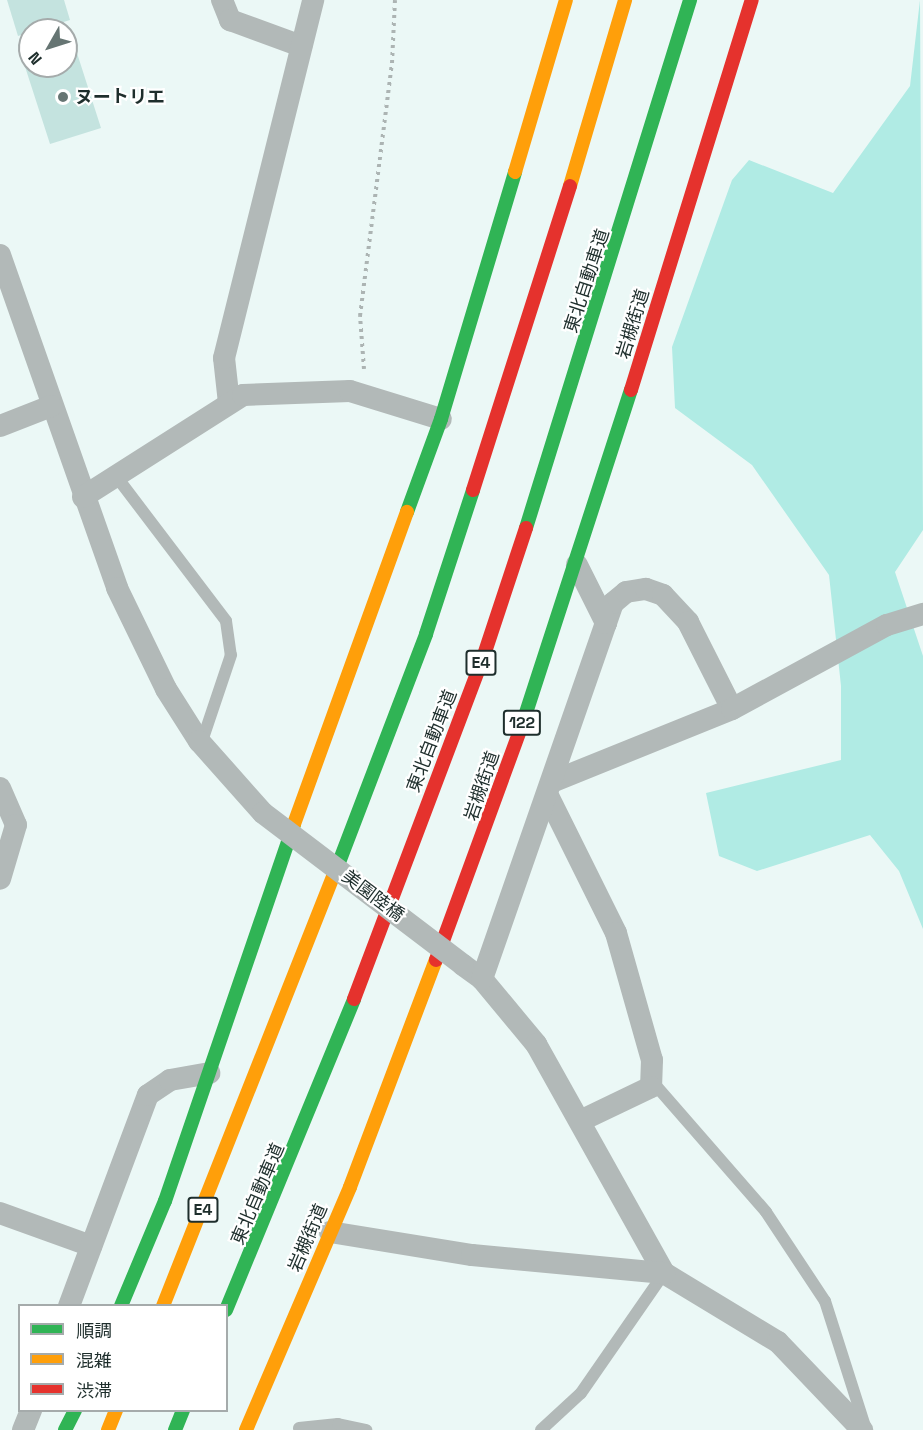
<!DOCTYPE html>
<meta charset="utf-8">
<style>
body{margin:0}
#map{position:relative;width:923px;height:1430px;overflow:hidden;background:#ebf8f6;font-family:"Space Grotesk","Noto Sans JP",sans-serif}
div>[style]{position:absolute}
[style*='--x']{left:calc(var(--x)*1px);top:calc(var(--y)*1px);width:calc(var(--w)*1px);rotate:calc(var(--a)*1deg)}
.green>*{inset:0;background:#b0ebe4}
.building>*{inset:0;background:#c4e3df}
.path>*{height:4px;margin-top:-2px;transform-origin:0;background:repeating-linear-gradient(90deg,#acb4b3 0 3px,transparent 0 7.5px)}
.lane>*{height:12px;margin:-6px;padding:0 6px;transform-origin:6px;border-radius:6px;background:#b2b9b8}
.street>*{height:22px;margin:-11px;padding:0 11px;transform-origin:11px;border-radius:11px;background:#b2b9b8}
.fast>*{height:14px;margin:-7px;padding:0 7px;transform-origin:7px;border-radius:7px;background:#30b455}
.slow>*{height:14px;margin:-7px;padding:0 7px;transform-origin:7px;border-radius:7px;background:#ff9f0a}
.jam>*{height:14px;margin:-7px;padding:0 7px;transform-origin:7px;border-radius:7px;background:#e5322d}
.street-bridge>*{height:22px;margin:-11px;padding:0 11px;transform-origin:11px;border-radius:11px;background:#b2b9b8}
.dots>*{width:16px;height:16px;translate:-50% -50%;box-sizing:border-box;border:3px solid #fff;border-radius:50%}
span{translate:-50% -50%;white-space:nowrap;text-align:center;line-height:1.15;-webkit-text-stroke:4.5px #fff;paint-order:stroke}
.shield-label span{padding:2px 4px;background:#fff;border:2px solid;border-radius:4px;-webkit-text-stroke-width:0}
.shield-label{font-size:16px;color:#1e2e2c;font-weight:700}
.poi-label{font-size:18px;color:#1e2e2c;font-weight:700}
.left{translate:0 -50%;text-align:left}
.street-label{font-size:18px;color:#1e2e2c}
.legend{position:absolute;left:18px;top:1304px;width:210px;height:108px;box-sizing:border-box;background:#fff;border:2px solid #a5abab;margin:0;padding:8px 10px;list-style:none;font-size:18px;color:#1e2e2c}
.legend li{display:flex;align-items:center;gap:12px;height:30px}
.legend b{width:30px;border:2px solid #a5abab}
.north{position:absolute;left:18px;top:18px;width:60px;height:60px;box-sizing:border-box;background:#fff;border:2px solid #a5abab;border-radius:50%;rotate:231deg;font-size:16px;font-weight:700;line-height:24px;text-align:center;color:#1e2e2c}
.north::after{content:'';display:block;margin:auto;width:21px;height:27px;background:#667573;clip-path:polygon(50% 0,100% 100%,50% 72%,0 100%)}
</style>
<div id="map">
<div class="green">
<i style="clip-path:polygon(920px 0,923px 530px,895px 572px,923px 656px,923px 929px,899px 871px,870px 835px,757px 871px,719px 856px,706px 793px,841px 760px,841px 686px,829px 575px,752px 465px,675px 408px,672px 347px,732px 180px,749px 160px,833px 193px,910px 86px)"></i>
</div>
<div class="building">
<i style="clip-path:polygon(7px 0,64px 0,70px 20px,18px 36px)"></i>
<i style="clip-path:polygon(69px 28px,101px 128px,50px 144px,18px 45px,30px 41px,30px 66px,66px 66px)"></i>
</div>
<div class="path">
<i style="--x:364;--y:369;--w:53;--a:-94.3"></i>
<i style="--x:360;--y:316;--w:255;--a:-82.8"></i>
<i style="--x:392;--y:63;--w:63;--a:-87.3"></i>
</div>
<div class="lane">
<i style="--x:116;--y:476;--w:182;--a:52.8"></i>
<i style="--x:226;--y:621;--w:34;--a:82"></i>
<i style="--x:231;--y:655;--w:94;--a:108.6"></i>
<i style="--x:651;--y:1080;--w:175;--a:48.9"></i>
<i style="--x:766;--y:1212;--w:107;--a:56.5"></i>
<i style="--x:825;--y:1301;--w:131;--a:72.3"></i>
<i style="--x:299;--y:1428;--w:39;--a:-6"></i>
<i style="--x:338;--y:1424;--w:29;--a:12"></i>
<i style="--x:541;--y:1430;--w:54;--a:-42.8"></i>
<i style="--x:581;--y:1393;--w:146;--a:-55.3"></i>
</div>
<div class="street">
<i style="--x:222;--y:0;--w:22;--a:68"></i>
<i style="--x:230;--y:20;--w:76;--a:20.1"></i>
<i style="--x:0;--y:255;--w:353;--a:70.6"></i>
<i style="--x:117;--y:588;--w:112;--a:64.1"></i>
<i style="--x:166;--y:689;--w:62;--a:57.6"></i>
<i style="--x:199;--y:741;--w:96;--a:48.4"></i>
<i style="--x:229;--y:403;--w:45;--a:-96.3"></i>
<i style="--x:224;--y:358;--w:369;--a:-76"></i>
<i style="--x:0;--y:426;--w:55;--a:-21.4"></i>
<i style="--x:83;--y:497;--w:190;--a:-32.5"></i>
<i style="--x:243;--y:395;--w:107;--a:-2.1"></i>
<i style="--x:350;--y:391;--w:95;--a:17.1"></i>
<i style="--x:606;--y:623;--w:21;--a:-71"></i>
<i style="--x:613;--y:603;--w:17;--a:-40"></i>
<i style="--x:626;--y:592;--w:20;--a:-9"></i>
<i style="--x:646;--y:589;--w:18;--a:19"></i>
<i style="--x:663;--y:595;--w:37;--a:47"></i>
<i style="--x:688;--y:622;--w:97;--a:63.2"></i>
<i style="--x:554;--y:781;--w:192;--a:-22"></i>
<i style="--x:732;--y:709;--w:176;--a:-28.5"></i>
<i style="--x:887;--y:625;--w:38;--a:-17"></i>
<i style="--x:0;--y:788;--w:40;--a:66.6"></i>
<i style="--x:16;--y:825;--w:56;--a:106.5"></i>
<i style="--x:549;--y:798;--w:151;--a:63.6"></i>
<i style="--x:616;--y:933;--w:132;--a:74.2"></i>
<i style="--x:652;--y:1060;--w:27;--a:92"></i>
<i style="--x:651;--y:1087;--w:76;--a:154.4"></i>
<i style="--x:463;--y:965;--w:24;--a:36"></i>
<i style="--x:482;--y:979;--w:85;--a:50.3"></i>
<i style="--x:536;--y:1044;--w:262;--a:60.8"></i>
<i style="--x:664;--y:1273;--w:133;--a:31.2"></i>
<i style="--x:778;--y:1342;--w:122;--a:46.3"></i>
<i style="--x:482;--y:979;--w:377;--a:-70.8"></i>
<i style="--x:606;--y:623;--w:65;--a:-116.6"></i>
<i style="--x:0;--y:1213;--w:97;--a:19.9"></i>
<i style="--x:330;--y:1232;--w:144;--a:9.2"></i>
<i style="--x:472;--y:1255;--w:193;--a:5.4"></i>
<i style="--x:69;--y:1306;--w:225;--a:-69.5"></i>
<i style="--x:148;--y:1095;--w:27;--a:-34"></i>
<i style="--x:170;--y:1080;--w:40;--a:-10"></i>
<i style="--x:23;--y:1430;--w:22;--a:-68"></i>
</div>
<div class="fast">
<i style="--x:407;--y:512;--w:99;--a:-69.9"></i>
<i style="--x:441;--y:419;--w:258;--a:-73.3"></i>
<i style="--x:526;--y:528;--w:553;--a:-72.74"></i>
<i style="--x:524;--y:719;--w:346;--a:-72"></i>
<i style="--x:338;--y:865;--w:247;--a:-69.1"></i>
<i style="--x:426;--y:634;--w:151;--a:-71.9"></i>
<i style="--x:121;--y:1306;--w:114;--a:-67.3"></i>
<i style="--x:165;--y:1201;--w:398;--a:-71.1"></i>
<i style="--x:226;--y:1310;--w:336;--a:-67.6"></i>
<i style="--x:65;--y:1430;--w:22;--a:-63"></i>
<i style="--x:175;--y:1430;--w:22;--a:-68"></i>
</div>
<div class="slow">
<i style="--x:515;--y:172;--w:179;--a:-73.5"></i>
<i style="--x:570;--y:186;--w:194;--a:-73.5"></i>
<i style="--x:294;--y:824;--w:332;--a:-70.1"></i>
<i style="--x:163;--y:1306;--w:474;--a:-68.4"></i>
<i style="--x:108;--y:1430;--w:22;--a:-68"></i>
<i style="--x:246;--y:1430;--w:264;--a:-66.8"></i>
<i style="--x:350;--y:1187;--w:243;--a:-69.3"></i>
</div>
<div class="jam">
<i style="--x:631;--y:390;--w:408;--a:-72.8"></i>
<i style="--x:473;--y:490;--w:319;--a:-72.3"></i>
<i style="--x:436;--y:960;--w:257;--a:-69.9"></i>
<i style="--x:354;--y:999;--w:365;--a:-69.3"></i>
<i style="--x:483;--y:658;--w:137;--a:-71.7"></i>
</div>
<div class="street-bridge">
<i style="--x:263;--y:813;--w:251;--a:37.2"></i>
</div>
<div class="dots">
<i style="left:63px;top:97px;background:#667573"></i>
</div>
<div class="shield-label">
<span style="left:481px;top:663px">E4</span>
<span style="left:522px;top:723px">122</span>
<span style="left:203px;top:1210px">E4</span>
</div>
<div class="poi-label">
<span class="left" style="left:75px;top:97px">ヌートリエ</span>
</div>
<div class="street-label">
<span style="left:587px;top:281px;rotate:-72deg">東北自動車道</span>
<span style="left:633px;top:324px;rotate:-73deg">岩槻街道</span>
<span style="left:432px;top:741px;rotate:-69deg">東北自動車道</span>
<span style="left:482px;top:786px;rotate:-71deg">岩槻街道</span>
<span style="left:373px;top:896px;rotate:37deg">美園陸橋</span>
<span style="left:258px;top:1194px;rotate:-67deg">東北自動車道</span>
<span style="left:308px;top:1238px;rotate:-67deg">岩槻街道</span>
</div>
<ul class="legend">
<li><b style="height:8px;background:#30b455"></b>順調</li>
<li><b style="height:8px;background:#ff9f0a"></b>混雑</li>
<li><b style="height:8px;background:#e5322d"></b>渋滞</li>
</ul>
<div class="north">N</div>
</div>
